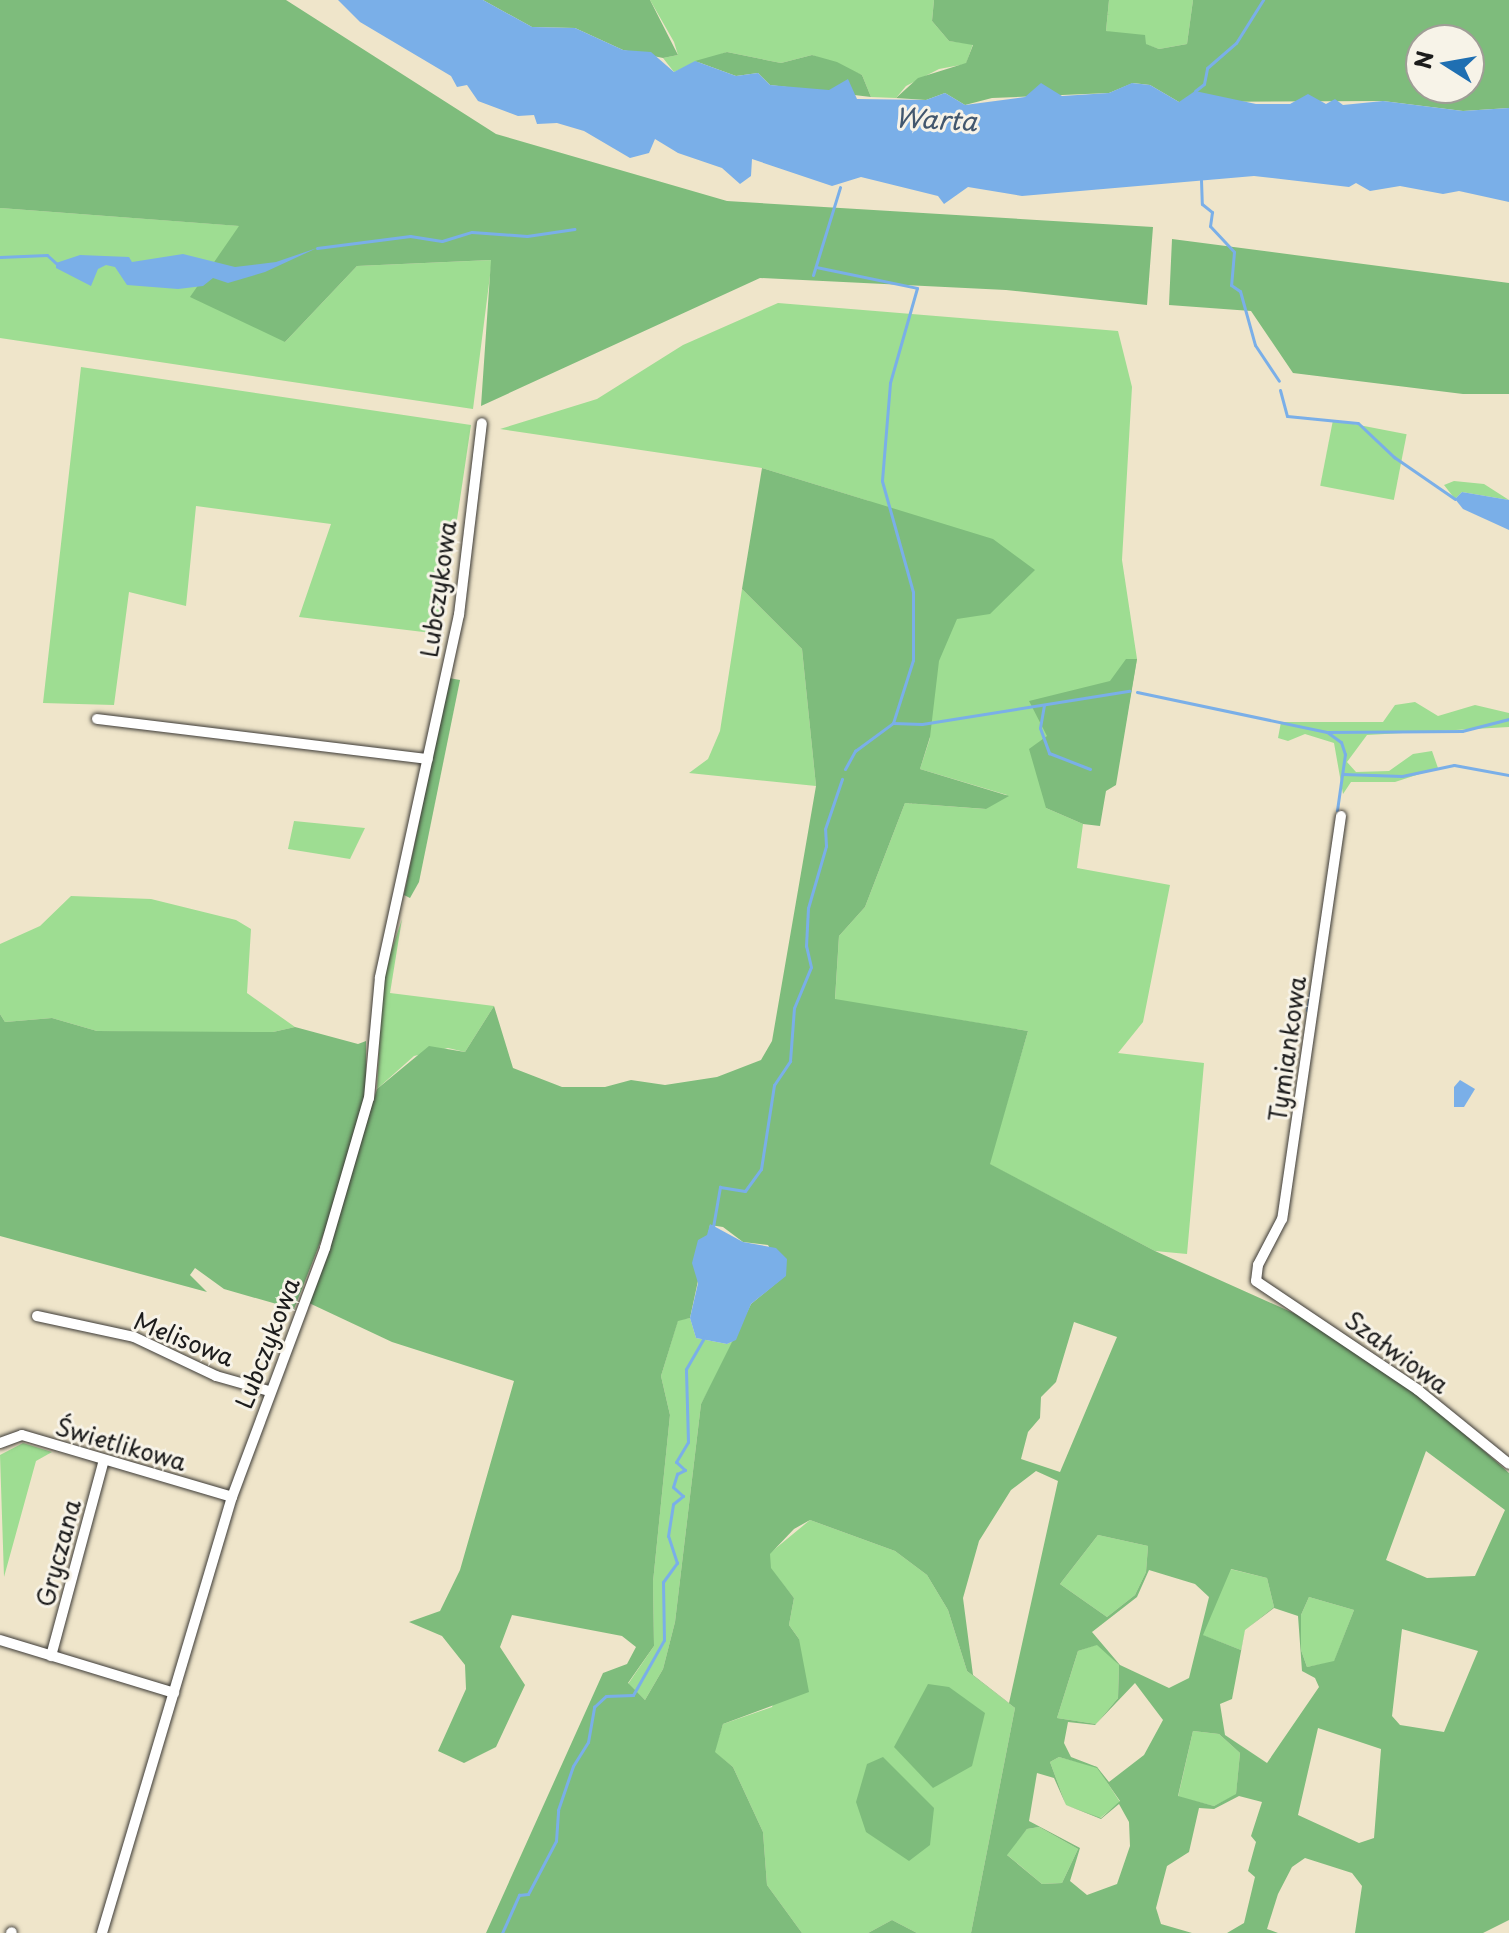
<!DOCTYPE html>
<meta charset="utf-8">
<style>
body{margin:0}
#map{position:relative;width:1509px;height:1933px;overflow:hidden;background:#efe5ca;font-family:"Playpen Sans",sans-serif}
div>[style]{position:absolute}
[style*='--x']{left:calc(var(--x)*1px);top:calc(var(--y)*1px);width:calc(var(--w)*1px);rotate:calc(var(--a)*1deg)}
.green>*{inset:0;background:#9edd92;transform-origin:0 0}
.forest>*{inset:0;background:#7ebc7c}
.water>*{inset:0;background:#7aafe8}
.stream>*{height:3px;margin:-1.5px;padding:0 1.5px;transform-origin:1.5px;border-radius:1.5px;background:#7aafe8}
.roads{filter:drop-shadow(0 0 2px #3c3a36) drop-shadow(0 0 2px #3c3a36)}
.minor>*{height:10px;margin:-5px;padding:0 5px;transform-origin:5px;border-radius:5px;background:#fff}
span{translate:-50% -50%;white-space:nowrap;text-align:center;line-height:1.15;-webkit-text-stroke:6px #f7f3e8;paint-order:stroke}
.street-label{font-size:24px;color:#1c1c1c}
.water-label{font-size:26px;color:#42576e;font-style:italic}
.north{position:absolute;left:1405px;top:24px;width:80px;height:80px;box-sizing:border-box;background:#f7f3e8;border:2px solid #9f9d96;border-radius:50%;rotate:281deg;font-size:22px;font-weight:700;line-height:32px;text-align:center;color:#1c1c1c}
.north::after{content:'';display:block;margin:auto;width:28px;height:36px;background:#1f6fb2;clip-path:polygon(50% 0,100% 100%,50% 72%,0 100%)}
</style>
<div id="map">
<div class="green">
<i style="clip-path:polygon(650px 0,934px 0,932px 21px,949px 41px,973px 44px,966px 64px,939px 69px,906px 86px,896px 98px,871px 97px,862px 75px,812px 55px,781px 63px,727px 52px,674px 72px,663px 58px,678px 55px,674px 42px)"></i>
<i style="clip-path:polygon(1109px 0,1193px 0,1187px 44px,1159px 49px,1106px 31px)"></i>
<i style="clip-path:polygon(0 208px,240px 226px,285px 342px,357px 266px,492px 260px,473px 409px,0 338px)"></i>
<i style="clip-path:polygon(778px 303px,1118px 331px,1132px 387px,1122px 560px,1137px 659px,1116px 778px,1071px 766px,1046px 808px,1083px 824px,1077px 868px,1170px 885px,1143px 1022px,1118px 1053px,1204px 1063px,1187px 1254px,1155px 1251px,989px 1164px,1028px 1031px,835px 1000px,839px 936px,865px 907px,905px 803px,985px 809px,1007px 795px,920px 769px,930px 738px,869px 501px,762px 468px,500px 429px,597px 399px,683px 345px)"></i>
<i style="clip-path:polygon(81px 367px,471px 425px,440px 634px,299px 617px,331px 524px,196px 506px,186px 606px,129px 592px,114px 705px,43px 703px)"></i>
<i style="left:1333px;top:420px;width:75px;height:67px;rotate:11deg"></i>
<i style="clip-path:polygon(1454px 481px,1484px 484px,1509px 500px,1462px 492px,1455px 499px,1444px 485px)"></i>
<i style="clip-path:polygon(742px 589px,802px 649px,816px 786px,689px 773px,708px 759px,720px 731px)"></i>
<i style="clip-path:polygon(1415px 702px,1438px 716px,1475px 705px,1509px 713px,1509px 727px,1367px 735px,1347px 762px,1356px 772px,1389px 771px,1413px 754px,1432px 751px,1438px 768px,1395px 782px,1351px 782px,1343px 794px,1334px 743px,1305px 734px,1288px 741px,1278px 738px,1281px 722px,1383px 722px,1395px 705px)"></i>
<i style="clip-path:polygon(294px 821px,365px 828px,350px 859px,288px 849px)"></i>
<i style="clip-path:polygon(71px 896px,151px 899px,236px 920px,251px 929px,247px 993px,295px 1027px,273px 1032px,173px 1033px,97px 1031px,52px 1018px,5px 1022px,0 1014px,0 944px,40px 926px)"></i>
<i style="clip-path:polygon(402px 919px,390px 993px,494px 1006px,465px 1052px,448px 1048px,414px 1056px,377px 1089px,383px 976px)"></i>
<i style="clip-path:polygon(690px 1318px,696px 1338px,727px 1344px,736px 1340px,701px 1404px,675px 1622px,663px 1669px,645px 1700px,628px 1684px,654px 1646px,653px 1582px,670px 1415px,661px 1376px,678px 1320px)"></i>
<i style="clip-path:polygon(23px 1443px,52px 1452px,36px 1461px,4px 1577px,0 1455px)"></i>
<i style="clip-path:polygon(810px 1520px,895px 1551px,927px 1575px,948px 1610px,967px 1671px,1015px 1708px,971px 1933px,917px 1933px,892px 1920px,868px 1933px,802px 1933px,767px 1885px,763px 1832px,733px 1767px,714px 1752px,723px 1724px,772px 1707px,799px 1639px,789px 1625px,794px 1598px,770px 1568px,770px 1553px)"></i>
<i style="clip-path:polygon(1098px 1535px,1148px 1546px,1146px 1572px,1135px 1595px,1107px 1617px,1060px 1584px)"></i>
<i style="clip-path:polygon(1230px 1569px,1267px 1578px,1274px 1607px,1245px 1630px,1241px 1650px,1202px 1635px)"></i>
<i style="clip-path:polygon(1309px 1597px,1354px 1610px,1334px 1662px,1307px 1667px,1301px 1650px,1301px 1615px)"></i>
<i style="clip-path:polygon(1098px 1644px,1119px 1665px,1118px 1698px,1096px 1724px,1057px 1718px,1078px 1651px)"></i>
<i style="clip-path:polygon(1193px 1731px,1219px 1734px,1240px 1753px,1236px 1795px,1214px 1806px,1178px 1797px)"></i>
<i style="clip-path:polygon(1059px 1757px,1097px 1767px,1120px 1802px,1100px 1818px,1066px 1805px,1050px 1762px)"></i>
<i style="clip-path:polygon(1039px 1827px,1078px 1849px,1062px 1883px,1042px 1884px,1006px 1854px,1027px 1829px)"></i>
</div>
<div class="forest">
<i style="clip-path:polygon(0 0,286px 0,496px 134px,727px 201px,1153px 227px,1147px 305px,1006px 290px,760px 278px,481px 406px,491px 260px,357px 266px,285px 342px,190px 297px,239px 226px,0 208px)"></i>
<i style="clip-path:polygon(483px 0,650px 0,678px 55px,663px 58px,623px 50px,575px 28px,532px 27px)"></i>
<i style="clip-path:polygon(evenodd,934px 0,1109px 0,1106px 31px,1145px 35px,1146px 44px,1159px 49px,1187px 44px,1193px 0,1509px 0,1509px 108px,1463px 111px,1383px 101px,1179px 102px,1150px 85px,1133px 83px,1109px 93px,992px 98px,965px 105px,945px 93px,926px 100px,896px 98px,918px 78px,966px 63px,973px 45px,949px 41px,932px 21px,934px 0,1421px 40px,1469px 40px,1469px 88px,1421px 88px,1421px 40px)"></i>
<i style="clip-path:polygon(727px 52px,781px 63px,812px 55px,837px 62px,862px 75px,871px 97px,770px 85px,758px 73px,736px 76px,695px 61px)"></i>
<i style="clip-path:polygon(1172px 239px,1509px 283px,1509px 394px,1463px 394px,1293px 373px,1251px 311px,1169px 305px)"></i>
<i style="clip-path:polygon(evenodd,762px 468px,993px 539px,1035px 570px,990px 614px,957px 619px,939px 661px,930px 737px,920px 769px,1009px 796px,986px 809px,905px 803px,865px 907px,839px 936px,835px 999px,1028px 1031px,990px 1164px,1155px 1251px,1318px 1324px,1425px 1399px,1509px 1473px,1509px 1920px,1483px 1933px,1355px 1933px,1362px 1886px,1352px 1873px,1305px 1858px,1292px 1867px,1278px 1894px,1267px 1929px,1278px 1933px,1227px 1933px,1244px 1923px,1255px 1877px,1248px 1871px,1256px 1842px,1251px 1836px,1262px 1802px,1239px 1796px,1214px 1809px,1199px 1808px,1189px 1852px,1167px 1866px,1156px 1908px,1161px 1924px,1192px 1933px,971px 1933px,1015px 1708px,967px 1671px,948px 1610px,927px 1575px,895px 1551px,810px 1520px,794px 1529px,770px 1554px,771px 1568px,794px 1598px,789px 1625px,799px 1639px,809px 1692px,723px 1724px,715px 1752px,733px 1767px,763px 1832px,767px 1885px,802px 1933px,486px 1933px,603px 1673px,627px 1664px,636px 1647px,622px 1636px,512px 1615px,500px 1647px,525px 1685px,496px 1747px,464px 1763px,438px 1751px,466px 1689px,465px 1665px,442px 1636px,409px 1622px,440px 1611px,460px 1570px,514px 1381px,392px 1342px,309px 1303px,377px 1089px,429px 1046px,465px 1052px,494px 1006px,513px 1068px,562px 1087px,605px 1087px,631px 1080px,665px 1085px,717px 1077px,761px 1060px,772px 1041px,816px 786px,802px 649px,742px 589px,762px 468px,710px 1225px,723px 1227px,743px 1242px,768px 1245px,786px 1275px,751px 1304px,701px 1404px,675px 1622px,663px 1669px,645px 1700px,628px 1683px,654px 1646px,653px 1582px,670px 1415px,661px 1376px,678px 1321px,690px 1318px,710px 1225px,762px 468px,1074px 1322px,1117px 1337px,1060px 1472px,1021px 1459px,1028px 1432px,1040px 1418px,1041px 1397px,1056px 1382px,1074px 1322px,762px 468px,1426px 1451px,1505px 1510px,1475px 1576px,1427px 1578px,1386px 1560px,1426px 1451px,762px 468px,1036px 1471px,1058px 1481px,1009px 1703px,973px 1675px,963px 1598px,979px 1541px,1011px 1490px,1036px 1471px,762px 468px,1098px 1535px,1148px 1546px,1146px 1572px,1135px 1595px,1107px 1617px,1060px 1584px,1098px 1535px,762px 468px,1231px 1569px,1267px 1578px,1274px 1607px,1245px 1630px,1241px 1650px,1203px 1635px,1231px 1569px,762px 468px,1149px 1570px,1195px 1584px,1209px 1597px,1189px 1678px,1169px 1688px,1120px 1665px,1092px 1632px,1137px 1597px,1149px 1570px,762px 468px,1309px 1597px,1354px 1610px,1334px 1661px,1307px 1667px,1301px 1650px,1301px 1615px,1309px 1597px,762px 468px,1274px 1608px,1298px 1616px,1302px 1671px,1315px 1678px,1319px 1687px,1267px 1763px,1225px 1735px,1220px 1704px,1232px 1699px,1245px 1630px,1274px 1608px,762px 468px,1402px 1629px,1478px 1651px,1444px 1732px,1400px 1725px,1392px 1716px,1402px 1629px,762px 468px,1097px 1645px,1119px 1665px,1118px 1698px,1096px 1724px,1057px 1718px,1078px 1651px,1097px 1645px,762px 468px,1135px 1683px,1163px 1720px,1144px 1755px,1109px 1782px,1097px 1767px,1071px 1757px,1064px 1743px,1068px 1722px,1095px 1725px,1135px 1683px,762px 468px,1318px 1728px,1381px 1749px,1374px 1838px,1359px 1843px,1298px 1815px,1318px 1728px,762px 468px,1193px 1731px,1219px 1734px,1240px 1753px,1236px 1794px,1214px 1806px,1178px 1796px,1193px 1731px,762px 468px,1059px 1757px,1097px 1768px,1120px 1801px,1101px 1818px,1066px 1805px,1050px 1762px,1059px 1757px,762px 468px,1037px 1773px,1054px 1778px,1066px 1805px,1101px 1819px,1119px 1804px,1129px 1822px,1130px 1846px,1117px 1884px,1087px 1895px,1070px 1881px,1080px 1848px,1029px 1821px,1037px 1773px,762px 468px,1039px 1827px,1078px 1849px,1062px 1883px,1042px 1884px,1007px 1855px,1027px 1829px,1039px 1827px)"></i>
<i style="clip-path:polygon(1126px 659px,1137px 659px,1116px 785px,1106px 791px,1100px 826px,1083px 824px,1046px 808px,1029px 749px,1047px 736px,1029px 701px,1110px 681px)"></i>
<i style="clip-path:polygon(449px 678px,460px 680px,419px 882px,410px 898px,404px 895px)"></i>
<i style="clip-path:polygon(0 1014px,5px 1022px,52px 1018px,97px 1031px,273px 1032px,295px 1027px,358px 1044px,366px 1041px,366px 1096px,329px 1220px,294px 1309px,224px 1289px,195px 1268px,190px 1275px,207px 1292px,0 1236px)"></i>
<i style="clip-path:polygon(928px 1684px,949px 1687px,985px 1713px,972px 1766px,933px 1788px,894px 1747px)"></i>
<i style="clip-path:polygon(883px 1757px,934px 1808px,930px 1845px,909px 1861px,866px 1832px,856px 1802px,867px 1764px)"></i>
<i style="clip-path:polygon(892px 1920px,917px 1933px,868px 1933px)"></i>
</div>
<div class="water">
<i style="clip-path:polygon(338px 0,483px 0,532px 27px,575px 28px,623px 50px,651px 52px,674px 72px,695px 61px,736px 76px,758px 73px,770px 85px,829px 90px,848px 79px,857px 99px,926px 100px,945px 93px,965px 105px,1025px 97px,1041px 83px,1062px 96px,1109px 93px,1132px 83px,1150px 85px,1179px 102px,1195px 91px,1256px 104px,1290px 104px,1308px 94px,1326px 104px,1335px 99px,1343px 105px,1383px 101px,1463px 111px,1509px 108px,1509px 202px,1459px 191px,1443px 194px,1400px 186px,1370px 191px,1356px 183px,1349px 187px,1254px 176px,1022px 196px,968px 187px,944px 204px,938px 196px,861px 177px,832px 186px,752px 159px,751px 176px,740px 184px,722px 168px,678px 153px,655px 139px,649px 153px,630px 158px,584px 131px,557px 123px,537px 124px,534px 115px,518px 116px,478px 101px,467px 85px,457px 87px,451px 76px,360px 22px)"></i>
<i style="clip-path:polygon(317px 248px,265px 272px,228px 283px,213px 278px,203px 286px,178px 289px,127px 285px,115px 267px,106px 265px,98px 269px,91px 286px,56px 268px,56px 263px,80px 255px,129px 257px,132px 262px,183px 254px,235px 267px,276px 262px)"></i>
<i style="clip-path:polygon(1462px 492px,1509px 500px,1509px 530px,1463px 509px,1455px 499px)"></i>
<i style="clip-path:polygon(1460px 1080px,1475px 1089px,1464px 1107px,1454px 1107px,1454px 1087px)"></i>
<i style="clip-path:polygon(710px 1224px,743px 1242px,776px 1248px,787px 1259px,786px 1276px,751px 1304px,736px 1340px,727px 1344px,696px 1338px,690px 1318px,698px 1283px,692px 1263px,698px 1240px,707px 1235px)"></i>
</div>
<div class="stream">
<i style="--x:1195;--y:91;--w:11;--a:-38"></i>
<i style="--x:1204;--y:84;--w:16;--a:-79"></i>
<i style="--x:1207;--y:68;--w:38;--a:-41"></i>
<i style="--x:1236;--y:43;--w:51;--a:-57.9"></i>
<i style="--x:1201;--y:180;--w:24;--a:88"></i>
<i style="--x:1202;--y:204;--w:13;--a:39"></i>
<i style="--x:1212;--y:212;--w:14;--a:98"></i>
<i style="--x:1210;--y:226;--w:35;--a:47"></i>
<i style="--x:1234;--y:252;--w:33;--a:95"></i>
<i style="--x:1231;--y:285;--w:11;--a:34"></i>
<i style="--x:1240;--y:291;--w:56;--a:74.5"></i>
<i style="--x:1255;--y:345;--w:43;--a:56.3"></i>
<i style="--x:317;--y:248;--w:94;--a:-7.4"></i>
<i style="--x:410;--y:236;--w:32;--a:9"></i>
<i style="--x:442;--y:241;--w:31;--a:-17"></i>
<i style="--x:472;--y:232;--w:55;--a:4.2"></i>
<i style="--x:527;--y:236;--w:48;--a:-8.5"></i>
<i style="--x:0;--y:257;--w:47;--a:-2.4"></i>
<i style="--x:47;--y:255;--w:12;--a:42"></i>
<i style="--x:816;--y:267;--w:103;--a:11.7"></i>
<i style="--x:917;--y:288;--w:99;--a:105.9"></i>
<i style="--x:890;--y:383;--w:98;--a:94.7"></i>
<i style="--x:882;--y:481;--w:115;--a:74.4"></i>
<i style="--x:913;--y:592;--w:68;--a:90"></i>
<i style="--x:913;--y:660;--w:66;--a:107.6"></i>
<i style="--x:813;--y:275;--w:92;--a:-72.9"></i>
<i style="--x:1280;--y:390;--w:27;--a:75"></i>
<i style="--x:1287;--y:416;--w:71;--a:5.6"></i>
<i style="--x:1358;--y:423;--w:50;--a:43.4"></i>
<i style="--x:1394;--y:457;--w:74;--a:34.5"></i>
<i style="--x:1137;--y:692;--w:194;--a:11.9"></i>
<i style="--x:1327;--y:732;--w:135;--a:-0.4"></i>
<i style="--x:1462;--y:731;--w:49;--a:-14.3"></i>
<i style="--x:1044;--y:705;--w:23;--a:100"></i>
<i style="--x:1040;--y:728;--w:27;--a:70"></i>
<i style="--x:1049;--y:753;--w:44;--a:21.3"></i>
<i style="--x:1327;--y:732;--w:17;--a:36"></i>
<i style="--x:1341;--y:742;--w:13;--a:72"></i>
<i style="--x:1345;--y:754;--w:57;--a:98.1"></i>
<i style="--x:845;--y:769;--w:21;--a:-61"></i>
<i style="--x:855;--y:751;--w:47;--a:-36.4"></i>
<i style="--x:893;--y:723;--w:29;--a:2"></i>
<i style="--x:922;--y:724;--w:210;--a:-9.1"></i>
<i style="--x:1343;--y:774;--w:59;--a:1.9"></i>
<i style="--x:1402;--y:776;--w:53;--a:-11.9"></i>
<i style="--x:1454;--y:765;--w:56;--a:10.3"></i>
<i style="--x:1307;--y:1010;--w:20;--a:-79"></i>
<i style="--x:713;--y:1227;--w:41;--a:-80.1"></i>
<i style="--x:720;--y:1187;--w:25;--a:9"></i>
<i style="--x:745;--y:1191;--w:27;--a:-54"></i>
<i style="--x:761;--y:1169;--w:85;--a:-81.2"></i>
<i style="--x:774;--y:1085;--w:29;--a:-56"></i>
<i style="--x:790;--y:1061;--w:53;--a:-85.7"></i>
<i style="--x:794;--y:1008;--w:44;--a:-67.5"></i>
<i style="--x:811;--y:967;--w:22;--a:-103"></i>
<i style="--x:806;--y:946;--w:38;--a:-87"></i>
<i style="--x:808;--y:908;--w:65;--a:-73.8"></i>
<i style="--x:826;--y:846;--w:17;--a:-93"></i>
<i style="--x:825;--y:829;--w:53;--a:-71.2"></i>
<i style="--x:502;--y:1933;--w:42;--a:-65.9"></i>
<i style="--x:519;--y:1895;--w:9;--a:-6"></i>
<i style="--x:528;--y:1894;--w:60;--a:-62.2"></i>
<i style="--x:556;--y:1841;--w:31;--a:-86"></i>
<i style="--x:558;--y:1810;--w:46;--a:-71.2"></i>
<i style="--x:573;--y:1766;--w:28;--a:-58"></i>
<i style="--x:588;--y:1742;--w:36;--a:-80"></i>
<i style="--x:594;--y:1707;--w:16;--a:-43"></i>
<i style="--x:606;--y:1696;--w:27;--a:-2"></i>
<i style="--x:633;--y:1695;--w:63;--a:-60.6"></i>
<i style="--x:664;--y:1640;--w:58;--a:-91"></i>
<i style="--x:663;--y:1582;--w:24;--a:-54"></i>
<i style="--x:677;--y:1563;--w:28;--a:-108"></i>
<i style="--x:668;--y:1536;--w:32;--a:-81"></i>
<i style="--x:673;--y:1504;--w:13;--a:-39"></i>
<i style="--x:683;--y:1496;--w:13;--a:-138"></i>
<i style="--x:673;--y:1487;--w:14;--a:-73"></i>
<i style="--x:677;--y:1474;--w:9;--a:-27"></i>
<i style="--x:685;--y:1470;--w:12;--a:-138"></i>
<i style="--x:676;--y:1462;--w:23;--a:-59"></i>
<i style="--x:688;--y:1442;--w:73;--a:-91.6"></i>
<i style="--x:686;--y:1369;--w:36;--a:-60"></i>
</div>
<div class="roads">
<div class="minor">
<i style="--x:97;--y:719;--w:333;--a:6.9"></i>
<i style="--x:1341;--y:816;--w:407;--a:98.3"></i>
<i style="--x:1282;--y:1219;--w:52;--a:117.6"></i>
<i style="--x:1258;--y:1265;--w:16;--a:97"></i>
<i style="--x:1256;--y:1281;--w:195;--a:33.9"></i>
<i style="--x:1418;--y:1390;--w:117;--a:39.1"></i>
<i style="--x:37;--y:1316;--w:99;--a:12.2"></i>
<i style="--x:134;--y:1337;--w:91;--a:25.4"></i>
<i style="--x:216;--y:1376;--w:55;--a:15.8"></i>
<i style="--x:0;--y:1443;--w:23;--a:-20"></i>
<i style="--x:22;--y:1435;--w:219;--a:16.4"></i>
<i style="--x:0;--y:1640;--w:182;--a:16.9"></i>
<i style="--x:51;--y:1656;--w:203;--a:-74.9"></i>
<i style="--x:11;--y:1933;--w:1;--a:-45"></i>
<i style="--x:102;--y:1933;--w:455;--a:-73.4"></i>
<i style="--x:232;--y:1497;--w:266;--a:-69.5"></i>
<i style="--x:325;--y:1248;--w:156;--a:-73.7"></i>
<i style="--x:369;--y:1098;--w:121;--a:-84.8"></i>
<i style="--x:380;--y:977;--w:371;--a:-77.7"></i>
<i style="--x:459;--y:615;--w:193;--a:-83.2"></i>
</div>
</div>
<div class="street-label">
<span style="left:438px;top:589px;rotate:-82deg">Lubczykowa</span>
<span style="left:1287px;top:1049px;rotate:-82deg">Tymiankowa</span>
<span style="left:184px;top:1339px;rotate:22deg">Melisowa</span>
<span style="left:267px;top:1343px;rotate:-69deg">Lubczykowa</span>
<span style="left:1397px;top:1352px;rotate:36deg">Szałwiowa</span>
<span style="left:121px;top:1444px;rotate:16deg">Świetlikowa</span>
<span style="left:58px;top:1553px;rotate:-75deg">Gryczana</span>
</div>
<div class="water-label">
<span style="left:936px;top:119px;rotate:3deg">Warta</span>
</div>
<div class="north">N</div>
</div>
